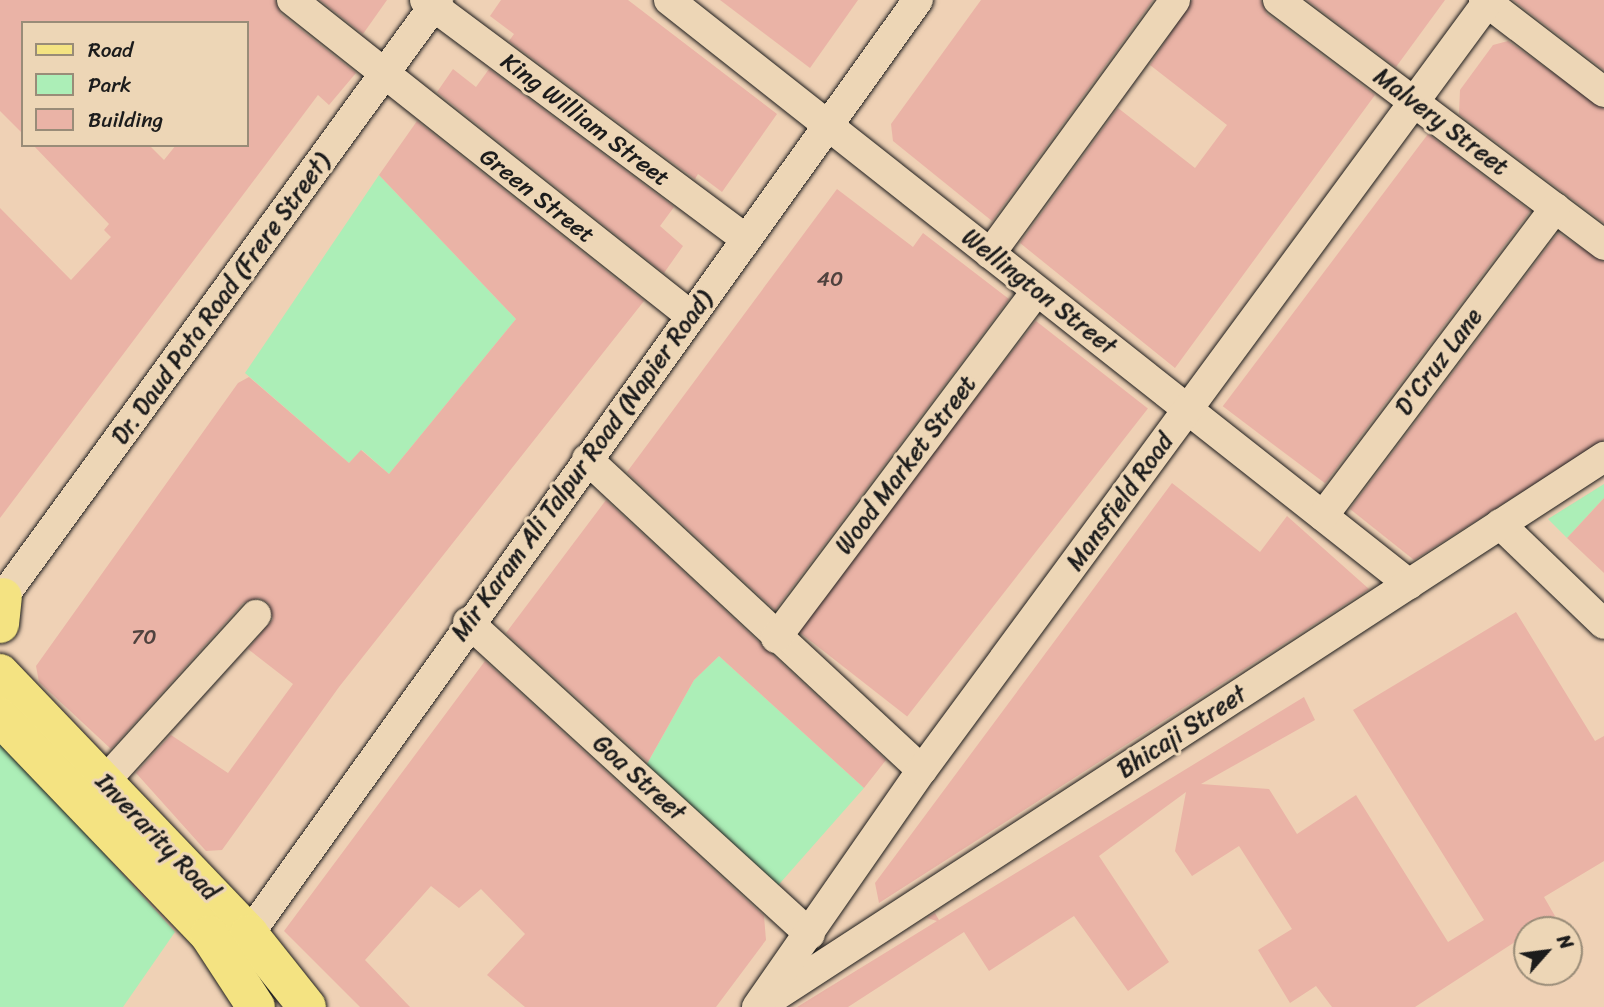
<!DOCTYPE html>
<style>
body{margin:0}
#map{position:relative;width:1604px;height:1007px;overflow:hidden;background:#efd1b5;font-family:Sriracha,sans-serif}
div>[style]{position:absolute}
[style*='--x']{left:calc(var(--x)*1px);top:calc(var(--y)*1px);width:calc(var(--w)*1px);rotate:calc(var(--a)*1deg)}
.green>*{inset:0;background:#aceeb7}
.building>*{inset:0;background:#eab3a6;transform-origin:0 0}
.roads{filter:drop-shadow(0 0 2px #1c1c1c) drop-shadow(0 0 2px #1c1c1c)}
.minor>*{height:30px;margin:-15px;padding:0 15px;transform-origin:15px;border-radius:15px;background:#edd6b6}
.major>*{height:38px;margin:-19px;padding:0 19px;transform-origin:19px;border-radius:19px;background:#f4e382}
span{translate:-50% -50%;white-space:nowrap;text-align:center;line-height:1.15;-webkit-text-stroke:6px #edd6b6;paint-order:stroke}
.number-label{font-size:21px;color:#50423e}
.number-label span{-webkit-text-stroke-width:0}
.street-label{font-size:24px;color:#1c1c1c}
.legend{position:absolute;left:21px;top:21px;width:228px;height:126px;box-sizing:border-box;background:#edd6b6;border:2px solid #998c78;margin:0;padding:9px 12px;list-style:none;font-size:21px;color:#1c1c1c}
.legend li{display:flex;align-items:center;gap:14px;height:35px}
.legend b{width:35px;border:2px solid #998c78}
.north{position:absolute;left:1513px;top:916px;width:70px;height:70px;box-sizing:border-box;background:#edd6b6;border:2px solid #998c78;border-radius:50%;rotate:62deg;font-size:19px;font-weight:700;line-height:28px;text-align:center;color:#1c1c1c}
.north::after{content:'';display:block;margin:auto;width:24px;height:32px;background:#1c1c1c;clip-path:polygon(50% 0,100% 100%,50% 72%,0 100%)}
</style>
<div id="map">
<div class="green">
<i style="clip-path:polygon(379px 175px,516px 319px,389px 474px,362px 450px,349px 463px,245px 373px)"></i>
<i style="clip-path:polygon(1604px 484px,1604px 498px,1567px 538px,1548px 519px)"></i>
<i style="clip-path:polygon(719px 656px,864px 788px,774px 890px,643px 771px,694px 680px)"></i>
<i style="clip-path:polygon(0 738px,175px 932px,123px 1007px,0 1007px)"></i>
</div>
<div class="building">
<i style="clip-path:polygon(0 0,275px 0,281px 14px,356px 73px,329px 105px,318px 95px,0 518px,0 208px,71px 280px,111px 237px,104px 230px,109px 224px,33px 145px,149px 145px,164px 160px,176px 145px,247px 145px,247px 23px,23px 23px,23px 134px,0 111px)"></i>
<i style="clip-path:polygon(320px 0,387px 0,363px 34px)"></i>
<i style="clip-path:polygon(501px 0,628px 0,777px 114px,722px 192px,698px 174px,695px 179px,509px 41px,514px 34px,490px 16px)"></i>
<i style="clip-path:polygon(720px 0,858px 0,810px 68px)"></i>
<i style="clip-path:polygon(981px 0,1153px 0,992px 221px,893px 141px,891px 124px)"></i>
<i style="clip-path:polygon(1192px 0,1261px 0,1267px 14px,1375px 95px,1175px 368px,1020px 243px,1118px 108px,1195px 168px,1227px 125px,1150px 65px)"></i>
<i style="clip-path:polygon(1307px 0,1445px 0,1396px 67px)"></i>
<i style="clip-path:polygon(1513px 0,1604px 0,1604px 70px)"></i>
<i style="clip-path:polygon(1508px 41px,1604px 109px,1604px 223px,1459px 114px,1460px 90px,1493px 45px)"></i>
<i style="clip-path:polygon(453px 69px,476px 87px,489px 69px,674px 207px,660px 226px,683px 246px,664px 273px,437px 92px)"></i>
<i style="clip-path:polygon(417px 121px,644px 301px,339px 687px,222px 850px,206px 851px,136px 773px,171px 735px,228px 773px,293px 684px,248px 649px,273px 619px,268px 603px,259px 598px,243px 603px,111px 749px,39px 682px,36px 666px,238px 383px,249px 377px,349px 463px,361px 450px,389px 474px,516px 319px,379px 175px)"></i>
<i style="left:1428px;top:134px;width:128px;height:341px;rotate:37deg"></i>
<i style="clip-path:polygon(837px 189px,913px 247px,923px 233px,1009px 299px,775px 610px,627px 472px)"></i>
<i style="clip-path:polygon(1558px 233px,1604px 262px,1604px 440px,1414px 560px,1350px 509px)"></i>
<i style="left:1036px;top:321px;width:142px;height:391px;rotate:38deg"></i>
<i style="clip-path:polygon(1172px 483px,1260px 552px,1287px 516px,1369px 589px,879px 903px,875px 883px)"></i>
<i style="clip-path:polygon(1604px 498px,1604px 573px,1567px 538px)"></i>
<i style="clip-path:polygon(606px 500px,886px 760px,864px 788px,719px 656px,694px 680px,648px 762px,506px 633px)"></i>
<i style="clip-path:polygon(1516px 612px,1595px 741px,1604px 736px,1604px 861px,1544px 897px,1555px 916px,1415px 1007px,1332px 1007px,1316px 986px,1290px 1003px,1258px 950px,1292px 929px,1239px 846px,1192px 876px,1175px 851px,1186px 792px,1099px 856px,1169px 962px,1128px 991px,1074px 916px,989px 971px,964px 932px,848px 1007px,797px 1007px,937px 921px,927px 918px,935px 913px,939px 920px,1304px 697px,1315px 720px,1201px 784px,1269px 789px,1297px 834px,1356px 795px,1448px 942px,1484px 920px,1353px 710px)"></i>
<i style="clip-path:polygon(485px 661px,764px 916px,766px 940px,716px 1007px,525px 1007px,487px 975px,525px 934px,481px 889px,459px 908px,431px 886px,365px 960px,410px 1007px,360px 1007px,284px 931px)"></i>
</div>
<div class="roads">
<div class="minor">
<i style="--x:292;--y:0;--w:509;--a:38.38"></i>
<i style="--x:425;--y:0;--w:400;--a:36.7"></i>
<i style="--x:669;--y:0;--w:943;--a:38.28"></i>
<i style="--x:1278;--y:0;--w:408;--a:36.9"></i>
<i style="--x:1484;--y:0;--w:151;--a:37.5"></i>
<i style="--x:990;--y:254;--w:314;--a:-53.9"></i>
<i style="--x:587;--y:459;--w:457;--a:42.9"></i>
<i style="--x:1323;--y:516;--w:386;--a:-53"></i>
<i style="--x:1500;--y:524;--w:144;--a:43.9"></i>
<i style="--x:3;--y:597;--w:739;--a:-53.92"></i>
<i style="--x:468;--y:622;--w:463;--a:42.4"></i>
<i style="--x:776;--y:638;--w:433;--a:-53.1"></i>
<i style="--x:104;--y:782;--w:226;--a:-47.7"></i>
<i style="--x:249;--y:934;--w:1149;--a:-54.39"></i>
<i style="--x:771;--y:999;--w:994;--a:-33.05"></i>
<i style="--x:757;--y:1007;--w:289;--a:-55.2"></i>
<i style="--x:922;--y:770;--w:956;--a:-53.63"></i>
</div>
<div class="major">
<i style="--x:0;--y:624;--w:27;--a:-84"></i>
<i style="--x:0;--y:673;--w:361;--a:46.3"></i>
<i style="--x:249;--y:934;--w:93;--a:51.5"></i>
<i style="--x:0;--y:717;--w:302;--a:46.2"></i>
<i style="--x:209;--y:935;--w:86;--a:56.9"></i>
</div>
</div>
<div class="number-label">
<span style="left:830px;top:279px">40</span>
<span style="left:144px;top:637px">70</span>
</div>
<div class="street-label">
<span style="left:585px;top:120px;rotate:37deg">King William Street</span>
<span style="left:1441px;top:122px;rotate:37deg">Malvery Street</span>
<span style="left:537px;top:196px;rotate:38deg">Green Street</span>
<span style="left:1039px;top:292px;rotate:38deg">Wellington Street</span>
<span style="left:221px;top:299px;rotate:-54deg">Dr. Daud Pota Road (Frere Street)</span>
<span style="left:1439px;top:362px;rotate:-53deg">D'Cruz Lane</span>
<span style="left:906px;top:465px;rotate:-53deg">Wood Market Street</span>
<span style="left:582px;top:466px;rotate:-54deg">Mir Karam Ali Talpur Road (Napier Road)</span>
<span style="left:1120px;top:502px;rotate:-54deg">Mansfield Road</span>
<span style="left:1182px;top:732px;rotate:-33deg">Bhicaji Street</span>
<span style="left:639px;top:778px;rotate:42deg">Goa Street</span>
<span style="left:157px;top:837px;rotate:46deg">Inverarity Road</span>
</div>
<ul class="legend">
<li><b style="height:9px;background:#f4e382"></b>Road</li>
<li><b style="height:19px;background:#aceeb7"></b>Park</li>
<li><b style="height:19px;background:#eab3a6"></b>Building</li>
</ul>
<div class="north">N</div>
</div>
